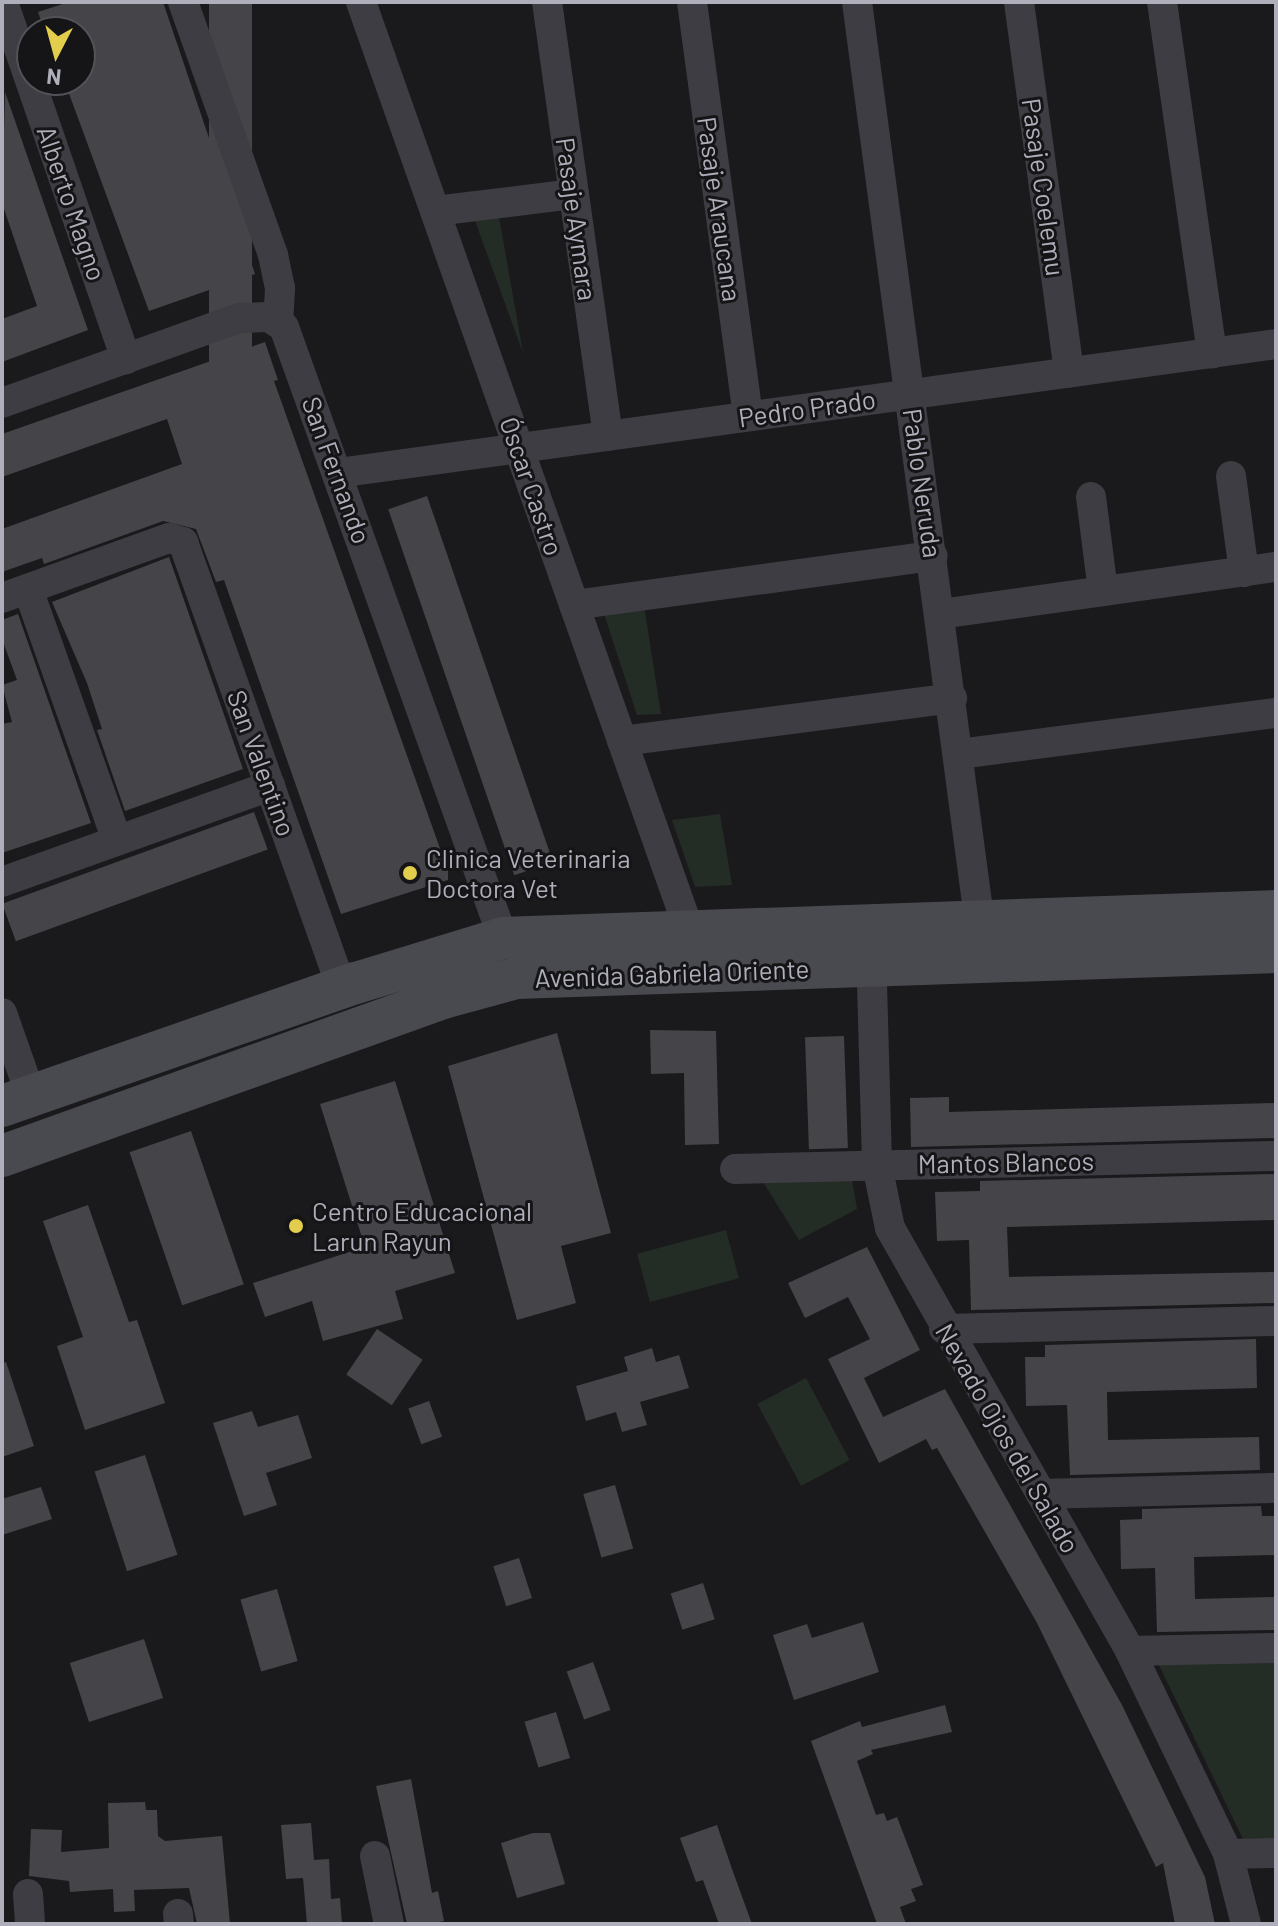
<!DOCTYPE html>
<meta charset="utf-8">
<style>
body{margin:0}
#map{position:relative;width:1278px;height:1926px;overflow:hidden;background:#1a1a1c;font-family:Barlow,sans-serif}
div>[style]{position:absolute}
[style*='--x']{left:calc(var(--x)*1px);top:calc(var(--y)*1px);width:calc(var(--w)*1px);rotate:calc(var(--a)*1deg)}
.green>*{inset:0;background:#242c26;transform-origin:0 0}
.building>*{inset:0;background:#454449;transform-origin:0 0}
.minor>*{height:30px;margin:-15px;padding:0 15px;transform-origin:15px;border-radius:15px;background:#3e3d43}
.secondary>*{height:42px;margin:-21px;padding:0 21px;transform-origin:21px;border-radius:21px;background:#494a50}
.dots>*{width:22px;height:22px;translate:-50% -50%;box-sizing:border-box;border:4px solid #151517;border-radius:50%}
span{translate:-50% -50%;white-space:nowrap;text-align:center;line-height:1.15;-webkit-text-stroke:6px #151517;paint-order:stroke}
.street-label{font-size:26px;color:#aeafba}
.poi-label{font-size:26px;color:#aeafba}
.left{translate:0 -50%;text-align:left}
.frame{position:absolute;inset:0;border:4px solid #aeafba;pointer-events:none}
.north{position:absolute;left:16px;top:16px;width:80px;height:80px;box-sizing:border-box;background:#151517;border:2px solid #525358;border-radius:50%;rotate:186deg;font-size:22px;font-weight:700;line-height:32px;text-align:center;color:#aeafba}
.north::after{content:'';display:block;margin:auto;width:28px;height:36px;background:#e2ce4c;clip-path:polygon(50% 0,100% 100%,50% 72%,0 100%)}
</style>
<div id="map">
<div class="green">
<i style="clip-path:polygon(498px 211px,523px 353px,474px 218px)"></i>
<i style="clip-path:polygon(644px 605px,661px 714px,637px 715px,604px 614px)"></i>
<i style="clip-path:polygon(720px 814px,732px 885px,695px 887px,672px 820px)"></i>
<i style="clip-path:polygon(851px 1174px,857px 1209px,799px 1240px,760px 1177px)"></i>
<i style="left:726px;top:1230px;width:50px;height:92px;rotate:75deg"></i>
<i style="left:806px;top:1378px;width:93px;height:55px;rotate:62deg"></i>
<i style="clip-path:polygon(1276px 1661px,1276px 1838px,1243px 1839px,1158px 1663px)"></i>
</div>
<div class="building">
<i style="clip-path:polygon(69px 2px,163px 2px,255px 274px,149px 311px,64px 80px,80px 80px,80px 32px,45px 32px,38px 12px)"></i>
<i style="left:209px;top:2px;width:43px;height:464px"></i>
<i style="clip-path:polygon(5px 92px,88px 330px,2px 362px,2px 319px,37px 306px,2px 203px)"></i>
<i style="clip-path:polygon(265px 342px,278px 380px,274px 381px,448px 871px,448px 880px,341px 914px,224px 580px,216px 582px,196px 529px,163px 521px,44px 564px,42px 558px,2px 572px,2px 529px,182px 464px,167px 419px,2px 477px,2px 434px)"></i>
<i style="left:427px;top:496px;width:387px;height:41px;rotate:71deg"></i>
<i style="clip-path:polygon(169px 557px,243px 769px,125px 811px,97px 730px,102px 729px,87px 683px,52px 602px)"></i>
<i style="clip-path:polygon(18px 614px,91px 823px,2px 853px,2px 724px,12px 722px,2px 685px,17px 680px,2px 639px,2px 620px)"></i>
<i style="left:254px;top:812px;width:40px;height:268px;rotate:70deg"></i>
<i style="clip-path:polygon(650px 1030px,716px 1031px,719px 1144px,685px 1145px,684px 1073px,651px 1074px)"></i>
<i style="clip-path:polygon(557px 1033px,611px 1233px,561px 1246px,576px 1303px,517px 1320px,448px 1066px)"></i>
<i style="left:844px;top:1036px;width:112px;height:39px;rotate:88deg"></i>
<i style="clip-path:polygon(395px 1081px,455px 1273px,395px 1291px,403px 1319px,323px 1341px,312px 1301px,265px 1317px,253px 1283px,365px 1247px,320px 1104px)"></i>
<i style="clip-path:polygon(949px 1097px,949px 1112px,1276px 1103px,1276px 1138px,911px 1147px,910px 1098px)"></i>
<i style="left:191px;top:1131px;width:162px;height:65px;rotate:71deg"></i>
<i style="clip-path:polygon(1276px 1174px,1276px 1220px,1007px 1227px,1009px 1277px,1276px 1272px,1276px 1303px,971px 1310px,969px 1240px,937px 1241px,935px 1192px,980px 1191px,980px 1181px)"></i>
<i style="clip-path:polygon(88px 1205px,129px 1322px,137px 1320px,165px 1403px,85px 1430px,57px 1346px,83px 1337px,43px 1221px)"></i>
<i style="clip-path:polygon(867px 1247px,920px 1350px,864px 1378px,883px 1417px,945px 1389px,1122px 1705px,1205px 1877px,1215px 1924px,1175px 1924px,1163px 1863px,1156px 1867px,1037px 1623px,937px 1448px,932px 1450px,926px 1439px,879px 1463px,828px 1359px,870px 1339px,848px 1297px,805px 1318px,788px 1283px)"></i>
<i style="left:377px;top:1329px;width:55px;height:55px;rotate:34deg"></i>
<i style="clip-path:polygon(1256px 1339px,1257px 1388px,1107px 1392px,1108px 1440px,1259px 1437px,1260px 1470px,1070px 1475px,1067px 1405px,1026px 1406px,1025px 1357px,1045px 1357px,1045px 1345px)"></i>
<i style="clip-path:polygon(652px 1348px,656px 1362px,679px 1355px,689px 1388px,640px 1402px,647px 1425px,622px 1432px,616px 1412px,586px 1421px,576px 1386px,628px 1371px,624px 1357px)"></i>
<i style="clip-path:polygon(6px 1362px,34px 1446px,2px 1457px,2px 1363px)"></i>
<i style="left:429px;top:1401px;width:38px;height:22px;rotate:70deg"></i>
<i style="clip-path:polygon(252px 1411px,258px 1427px,298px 1415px,312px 1458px,266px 1473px,277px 1505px,244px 1516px,213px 1423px)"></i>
<i style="left:145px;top:1455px;width:105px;height:53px;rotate:72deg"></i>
<i style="left:615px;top:1485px;width:66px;height:33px;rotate:74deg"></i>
<i style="clip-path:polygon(41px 1487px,52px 1519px,2px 1535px,2px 1499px)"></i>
<i style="clip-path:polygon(1261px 1506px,1262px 1516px,1276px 1516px,1276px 1555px,1194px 1557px,1195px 1599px,1276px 1597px,1276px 1630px,1157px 1632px,1155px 1568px,1121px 1569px,1120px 1520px,1142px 1519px,1142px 1509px)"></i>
<i style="left:519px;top:1558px;width:42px;height:27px;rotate:72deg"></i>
<i style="left:703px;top:1583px;width:38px;height:34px;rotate:72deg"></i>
<i style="left:277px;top:1589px;width:75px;height:38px;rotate:74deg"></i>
<i style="clip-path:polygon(863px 1622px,879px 1672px,794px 1700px,773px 1635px,807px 1624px,812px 1638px)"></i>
<i style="left:144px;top:1639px;width:62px;height:78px;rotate:72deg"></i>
<i style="left:593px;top:1662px;width:51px;height:28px;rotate:70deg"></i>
<i style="clip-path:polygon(945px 1705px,952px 1732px,871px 1750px,873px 1754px,857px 1761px,876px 1815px,884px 1813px,887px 1821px,897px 1817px,923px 1885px,911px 1889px,916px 1901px,900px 1907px,906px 1924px,877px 1924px,811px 1741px,860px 1721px,862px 1727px)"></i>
<i style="left:556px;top:1712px;width:48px;height:33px;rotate:73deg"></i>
<i style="clip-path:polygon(411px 1779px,432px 1893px,438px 1891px,444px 1921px,429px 1924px,407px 1924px,376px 1786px)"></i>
<i style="clip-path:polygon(145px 1802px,146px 1810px,157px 1810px,158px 1836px,165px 1841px,222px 1836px,230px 1924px,197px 1924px,189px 1888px,134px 1890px,135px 1911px,114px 1912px,113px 1889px,70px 1892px,69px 1881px,29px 1876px,31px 1829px,62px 1830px,61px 1852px,109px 1848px,108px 1803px)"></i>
<i style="clip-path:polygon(311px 1823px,314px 1860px,329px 1859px,331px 1899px,340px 1898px,342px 1924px,307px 1924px,303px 1878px,286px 1879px,281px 1825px)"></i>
<i style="clip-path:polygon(717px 1825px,732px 1869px,752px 1924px,719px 1924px,703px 1880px,696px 1882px,680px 1838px)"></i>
<i style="clip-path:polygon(533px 1833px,550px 1833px,565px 1884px,517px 1898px,501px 1843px)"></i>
</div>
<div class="minor">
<i style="--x:3;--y:2;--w:378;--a:71"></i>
<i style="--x:183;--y:2;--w:269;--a:70.4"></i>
<i style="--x:273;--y:255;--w:34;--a:78"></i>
<i style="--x:280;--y:288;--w:33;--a:93"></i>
<i style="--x:361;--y:2;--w:1002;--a:70.53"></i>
<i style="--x:547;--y:2;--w:438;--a:82"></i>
<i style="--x:692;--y:2;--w:418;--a:82.3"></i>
<i style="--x:857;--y:2;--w:946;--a:82.41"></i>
<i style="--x:1019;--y:2;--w:374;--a:82.3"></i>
<i style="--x:1162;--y:2;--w:355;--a:81.9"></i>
<i style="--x:435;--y:211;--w:140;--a:-7"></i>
<i style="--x:2;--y:403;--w:253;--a:-19.7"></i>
<i style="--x:240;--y:318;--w:29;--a:-2"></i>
<i style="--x:269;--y:317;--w:18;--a:34"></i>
<i style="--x:284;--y:327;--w:649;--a:70.28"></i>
<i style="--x:338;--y:473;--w:947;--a:-7.83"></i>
<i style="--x:1231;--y:476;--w:97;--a:82.3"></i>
<i style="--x:1091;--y:497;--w:95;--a:82.7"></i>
<i style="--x:28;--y:589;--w:267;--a:70.5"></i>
<i style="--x:2;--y:598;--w:177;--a:-19.8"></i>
<i style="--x:169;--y:538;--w:15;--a:16"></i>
<i style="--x:183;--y:542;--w:474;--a:70.4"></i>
<i style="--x:574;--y:605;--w:362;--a:-7.8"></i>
<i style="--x:940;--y:614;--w:339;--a:-8"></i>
<i style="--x:622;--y:741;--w:333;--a:-7.4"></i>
<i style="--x:959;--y:754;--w:320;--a:-7.4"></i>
<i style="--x:2;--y:882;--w:285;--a:-19.7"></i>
<i style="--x:871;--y:948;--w:217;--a:88.4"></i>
<i style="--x:877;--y:1165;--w:64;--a:78.3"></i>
<i style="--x:890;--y:1228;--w:486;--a:60.4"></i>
<i style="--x:1130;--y:1651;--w:225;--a:64.2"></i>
<i style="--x:1228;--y:1854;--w:72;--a:75.6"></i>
<i style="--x:2;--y:1013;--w:88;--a:70.7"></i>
<i style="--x:735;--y:1169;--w:541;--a:-1.38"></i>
<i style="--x:944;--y:1329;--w:332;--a:-1.4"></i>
<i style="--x:1041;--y:1494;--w:235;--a:-1.5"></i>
<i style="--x:1130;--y:1651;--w:146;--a:-1.2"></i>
<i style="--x:1228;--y:1854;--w:48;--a:-1.2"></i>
<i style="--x:375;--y:1856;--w:69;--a:78.4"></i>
<i style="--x:28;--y:1894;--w:30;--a:86"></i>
<i style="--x:178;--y:1914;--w:10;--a:84"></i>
</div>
<div class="secondary">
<i style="--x:2;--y:1106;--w:375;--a:-19.2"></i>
<i style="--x:356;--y:983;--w:154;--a:-17"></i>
<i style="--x:503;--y:938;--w:773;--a:-2"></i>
<i style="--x:2;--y:1156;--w:468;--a:-19.7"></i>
<i style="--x:443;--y:998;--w:76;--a:-15.3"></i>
<i style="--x:516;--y:978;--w:760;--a:-1.96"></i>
</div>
<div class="dots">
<i style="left:410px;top:873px;background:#e2ce4c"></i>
<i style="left:296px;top:1226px;background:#e2ce4c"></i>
</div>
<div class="street-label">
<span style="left:1044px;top:187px;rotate:82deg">Pasaje Coelemu</span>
<span style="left:72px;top:203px;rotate:71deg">Alberto Magno</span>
<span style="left:720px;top:209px;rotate:82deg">Pasaje Araucana</span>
<span style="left:577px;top:219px;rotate:82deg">Pasaje Aymara</span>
<span style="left:807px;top:408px;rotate:-8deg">Pedro Prado</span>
<span style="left:337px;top:470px;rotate:70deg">San Fernando</span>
<span style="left:923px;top:483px;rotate:82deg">Pablo Neruda</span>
<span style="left:532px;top:486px;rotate:71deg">Óscar Castro</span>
<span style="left:262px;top:763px;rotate:70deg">San Valentino</span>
<span style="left:672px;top:973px;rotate:-2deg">Avenida Gabriela Oriente</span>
<span style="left:1006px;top:1162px;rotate:-1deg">Mantos Blancos</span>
<span style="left:1008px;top:1438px;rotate:60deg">Nevado Ojos del Salado</span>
</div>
<div class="poi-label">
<span class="left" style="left:426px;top:873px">Clinica Veterinaria<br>Doctora Vet</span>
<span class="left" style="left:312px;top:1226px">Centro Educacional<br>Larun Rayun</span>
</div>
<div class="frame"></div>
<div class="north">N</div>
</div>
